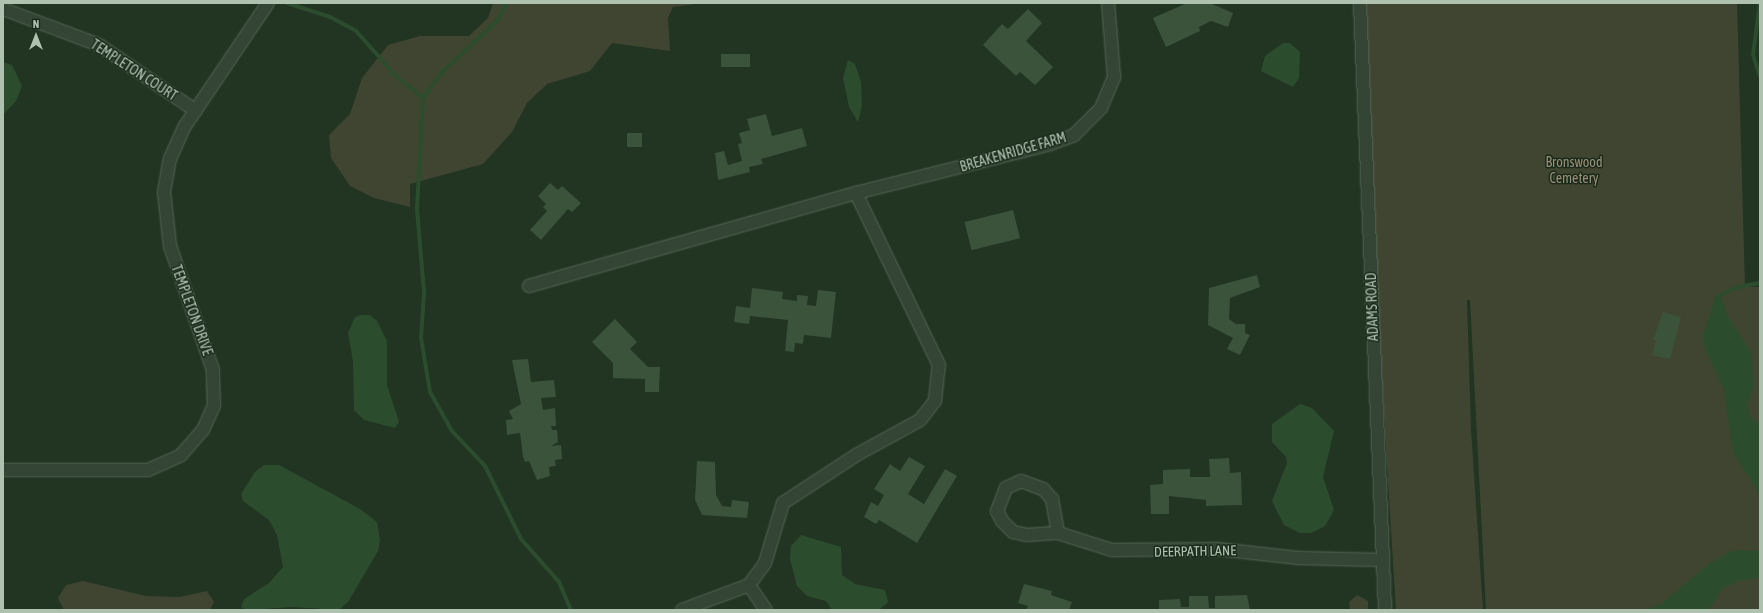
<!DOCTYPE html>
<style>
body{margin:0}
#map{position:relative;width:1763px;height:613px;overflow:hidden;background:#223422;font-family:"Asap Condensed",sans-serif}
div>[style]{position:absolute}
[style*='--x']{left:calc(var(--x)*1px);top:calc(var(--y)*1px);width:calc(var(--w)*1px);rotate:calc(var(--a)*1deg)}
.green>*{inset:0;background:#404531}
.water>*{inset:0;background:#2c4d2d}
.stream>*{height:4px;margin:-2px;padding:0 2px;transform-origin:2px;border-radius:2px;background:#2c4d2d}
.building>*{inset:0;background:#3b523b;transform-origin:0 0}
.roads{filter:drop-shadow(0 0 1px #565) drop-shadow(0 0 1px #565)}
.minor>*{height:12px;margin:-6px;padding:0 6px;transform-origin:6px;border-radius:6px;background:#354535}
span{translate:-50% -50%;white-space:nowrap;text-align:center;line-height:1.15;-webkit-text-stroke:3px #1a2a1a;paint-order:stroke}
.street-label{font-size:14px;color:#afc2b0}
.park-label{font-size:14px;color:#9b8f78}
.frame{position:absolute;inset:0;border:4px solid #afc2b0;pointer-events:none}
.north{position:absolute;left:16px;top:16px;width:40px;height:40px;-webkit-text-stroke:3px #1a2a1a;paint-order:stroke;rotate:0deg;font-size:11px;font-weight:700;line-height:16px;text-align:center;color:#afc2b0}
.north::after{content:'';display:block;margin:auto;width:14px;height:18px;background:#afc2b0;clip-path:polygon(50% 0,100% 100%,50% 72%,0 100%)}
</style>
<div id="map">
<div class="green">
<i style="clip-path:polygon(493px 3px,703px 3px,673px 7px,668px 18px,670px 51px,612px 43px,590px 71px,547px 84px,527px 103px,512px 132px,483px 164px,410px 184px,410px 207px,374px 198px,350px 186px,331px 158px,329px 135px,350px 114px,362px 78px,388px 45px,420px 36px,469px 36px,488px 18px)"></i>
<i style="clip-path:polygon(1366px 3px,1737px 3px,1745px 287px,1760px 287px,1760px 610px,1486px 610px,1470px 300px,1467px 300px,1471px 429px,1483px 610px,1396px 610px,1377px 303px)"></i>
<i style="clip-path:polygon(83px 581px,146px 596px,180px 597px,207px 591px,214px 602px,210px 610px,64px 610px,58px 598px,66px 585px)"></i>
<i style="clip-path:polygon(1357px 595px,1368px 601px,1368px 610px,1350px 610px,1349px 602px)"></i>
</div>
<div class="water">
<i style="clip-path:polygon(1283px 43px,1290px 43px,1300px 52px,1299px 78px,1293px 87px,1261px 71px,1265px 56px)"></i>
<i style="clip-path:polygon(848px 60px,855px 64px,861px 82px,862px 106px,858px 122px,849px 107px,843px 78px)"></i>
<i style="clip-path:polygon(3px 62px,12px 65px,22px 86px,16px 101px,3px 115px)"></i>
<i style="clip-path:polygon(1716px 295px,1722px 299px,1726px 313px,1752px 354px,1754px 386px,1747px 406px,1751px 419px,1760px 423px,1760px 496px,1733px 452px,1724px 390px,1704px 346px,1703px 335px)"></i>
<i style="clip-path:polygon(361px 315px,370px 315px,377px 321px,387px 341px,387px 385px,399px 422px,395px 428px,364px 420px,354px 410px,353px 361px,348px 333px,355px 317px)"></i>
<i style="clip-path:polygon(1300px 404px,1312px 408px,1334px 431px,1323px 477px,1334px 510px,1325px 526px,1311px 533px,1300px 533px,1284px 525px,1272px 501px,1287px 463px,1286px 457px,1272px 442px,1272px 424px)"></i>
<i style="clip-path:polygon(264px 465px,279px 465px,360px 509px,377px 522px,380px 541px,378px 551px,348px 602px,339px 610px,292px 607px,246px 610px,241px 607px,244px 599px,269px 583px,283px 567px,277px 535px,269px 520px,243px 501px,241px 494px,255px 472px)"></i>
<i style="clip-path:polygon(801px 535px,841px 547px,842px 575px,855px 584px,885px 590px,888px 602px,879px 610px,832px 610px,826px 601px,807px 596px,797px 586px,790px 559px,791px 546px)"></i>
<i style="clip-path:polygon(1733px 550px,1760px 551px,1760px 578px,1738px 581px,1723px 588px,1709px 610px,1644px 610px,1661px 604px,1710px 563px)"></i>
</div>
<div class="stream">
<i style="--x:287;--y:3;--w:45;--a:18"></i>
<i style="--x:330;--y:17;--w:30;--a:28"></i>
<i style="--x:356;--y:31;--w:63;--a:48.2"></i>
<i style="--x:398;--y:78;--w:32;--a:39"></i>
<i style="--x:506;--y:3;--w:17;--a:114"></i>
<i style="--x:499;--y:19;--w:76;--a:137.1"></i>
<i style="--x:443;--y:71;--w:34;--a:127"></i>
<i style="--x:423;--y:98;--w:111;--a:93.1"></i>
<i style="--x:417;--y:209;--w:84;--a:85.2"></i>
<i style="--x:424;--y:293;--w:45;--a:93.8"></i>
<i style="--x:421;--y:338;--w:55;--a:80.5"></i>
<i style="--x:430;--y:392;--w:45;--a:60.6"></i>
<i style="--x:452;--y:431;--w:48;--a:46.7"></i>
<i style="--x:485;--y:466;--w:81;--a:63.7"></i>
<i style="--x:521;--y:539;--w:57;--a:48.5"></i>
<i style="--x:559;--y:582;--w:30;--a:67"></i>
<i style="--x:1760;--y:3;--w:52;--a:97.7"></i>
<i style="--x:1753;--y:55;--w:22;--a:72"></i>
<i style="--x:1719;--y:296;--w:17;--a:-28"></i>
<i style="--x:1734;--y:288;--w:26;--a:-11"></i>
</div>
<div class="building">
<i style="clip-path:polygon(1187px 3px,1210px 3px,1233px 13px,1228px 27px,1211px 21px,1199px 27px,1200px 31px,1166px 47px,1153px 18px)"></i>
<i style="clip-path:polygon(1028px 9px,1042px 23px,1026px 41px,1053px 67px,1035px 85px,1020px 72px,1016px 76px,983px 45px,1002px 24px,1008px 29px)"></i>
<i style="left:750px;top:54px;width:13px;height:29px;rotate:90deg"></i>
<i style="clip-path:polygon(766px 114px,772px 136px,802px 128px,807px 146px,761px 159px,763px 164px,749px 167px,750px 172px,718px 180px,715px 153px,724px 151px,728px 165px,742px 161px,738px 144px,742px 143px,739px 133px,750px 130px,747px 119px)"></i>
<i style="left:642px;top:133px;width:14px;height:15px;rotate:90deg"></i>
<i style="clip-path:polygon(550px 183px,558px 190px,562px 186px,581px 203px,572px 212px,568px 209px,541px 240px,530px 230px,547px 211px,543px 207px,546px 204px,538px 196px)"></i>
<i style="left:1013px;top:210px;width:29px;height:50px;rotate:76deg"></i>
<i style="clip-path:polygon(1257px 275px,1260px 287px,1230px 298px,1229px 319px,1236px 324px,1245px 324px,1245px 333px,1250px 335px,1240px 355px,1227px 349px,1233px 338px,1208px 325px,1209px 288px)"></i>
<i style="clip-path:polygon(752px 288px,783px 292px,782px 299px,797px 301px,797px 295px,808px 296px,807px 305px,816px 306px,818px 290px,836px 292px,831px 338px,804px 335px,803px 344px,795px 343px,794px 352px,785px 351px,788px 320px,750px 316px,749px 324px,734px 322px,736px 306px,750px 308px)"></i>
<i style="clip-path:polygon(1663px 312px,1681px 317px,1670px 359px,1652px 355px,1656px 341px,1653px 340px)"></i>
<i style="clip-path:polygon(615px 319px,637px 342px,630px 349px,648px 367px,660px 367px,659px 392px,645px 392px,645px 379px,613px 378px,613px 363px,592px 342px)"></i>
<i style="clip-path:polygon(528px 359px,531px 382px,554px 380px,556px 397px,541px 398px,543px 410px,555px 408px,556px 426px,551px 426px,552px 430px,557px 430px,558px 442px,551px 446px,561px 445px,562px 459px,555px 460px,556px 466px,549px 467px,550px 476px,537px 480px,529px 461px,525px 462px,523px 457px,520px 433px,507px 435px,506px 420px,513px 419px,509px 411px,521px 404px,512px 360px)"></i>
<i style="clip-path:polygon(909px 457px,925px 466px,908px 494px,924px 504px,945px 469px,957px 476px,917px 543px,879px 520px,876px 524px,864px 517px,871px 502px,878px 506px,884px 495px,874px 489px,890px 464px,900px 471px)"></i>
<i style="clip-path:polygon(1229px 458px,1230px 473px,1241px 472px,1242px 505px,1206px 506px,1206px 500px,1169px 496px,1169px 514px,1151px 514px,1150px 485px,1163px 484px,1163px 470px,1190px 469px,1190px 477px,1210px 477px,1209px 459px)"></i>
<i style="clip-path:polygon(697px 461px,715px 462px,716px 495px,722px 506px,731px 507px,732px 500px,749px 502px,747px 518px,702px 515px,695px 500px)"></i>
<i style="clip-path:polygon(1024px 584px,1052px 591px,1051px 595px,1072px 602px,1069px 610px,1026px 610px,1028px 606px,1018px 603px)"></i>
<i style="clip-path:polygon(1247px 595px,1250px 610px,1159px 610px,1159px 600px,1180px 599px,1181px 607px,1189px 607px,1189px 596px,1208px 596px,1209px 608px,1215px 608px,1215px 596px)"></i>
</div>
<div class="roads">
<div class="minor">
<i style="--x:1360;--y:3;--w:608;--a:87.64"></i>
<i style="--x:3;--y:9;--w:103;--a:20.6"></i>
<i style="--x:99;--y:45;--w:117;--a:34.2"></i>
<i style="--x:529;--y:286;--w:340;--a:-15.9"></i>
<i style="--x:856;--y:193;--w:197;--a:-14.1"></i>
<i style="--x:1047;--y:145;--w:29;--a:-20"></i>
<i style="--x:1074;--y:135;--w:38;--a:-45"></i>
<i style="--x:1101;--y:108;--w:34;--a:-67"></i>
<i style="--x:1114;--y:77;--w:74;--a:-94.6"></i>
<i style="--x:3;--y:470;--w:145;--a:0"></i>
<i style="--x:148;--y:470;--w:36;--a:-24"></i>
<i style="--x:181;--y:455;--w:33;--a:-49"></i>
<i style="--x:203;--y:430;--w:27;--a:-66"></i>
<i style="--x:214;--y:405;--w:35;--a:-92"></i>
<i style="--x:213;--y:370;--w:131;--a:-109.1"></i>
<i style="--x:170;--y:246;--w:54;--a:-96.3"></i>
<i style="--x:164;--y:192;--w:34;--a:-80"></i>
<i style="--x:170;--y:159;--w:36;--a:-66"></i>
<i style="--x:185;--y:126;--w:148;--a:-56"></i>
<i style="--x:1058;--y:533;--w:35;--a:-100"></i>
<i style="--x:1052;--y:499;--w:13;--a:-132"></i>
<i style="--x:1043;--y:489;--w:23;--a:-160"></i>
<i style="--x:1021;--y:481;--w:17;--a:155"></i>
<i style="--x:1006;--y:488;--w:25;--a:111"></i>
<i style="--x:997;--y:511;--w:11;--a:63"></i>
<i style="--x:1002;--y:521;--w:16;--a:45"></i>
<i style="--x:1013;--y:532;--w:14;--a:12"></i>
<i style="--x:1027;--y:535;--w:31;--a:-4"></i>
<i style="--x:1058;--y:533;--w:57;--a:17.5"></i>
<i style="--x:1112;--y:550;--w:105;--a:-0.5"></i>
<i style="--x:1217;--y:549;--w:81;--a:6.3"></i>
<i style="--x:1298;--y:558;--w:85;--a:1.3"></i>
<i style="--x:749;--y:585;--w:30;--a:56"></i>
<i style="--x:682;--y:610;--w:72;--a:-20.5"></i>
<i style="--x:749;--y:585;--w:27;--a:-54"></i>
<i style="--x:765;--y:563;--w:63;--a:-73.3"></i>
<i style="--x:783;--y:503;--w:90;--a:-33.2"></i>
<i style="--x:858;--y:454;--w:71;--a:-28.7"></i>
<i style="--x:920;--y:420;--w:24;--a:-52"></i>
<i style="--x:935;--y:401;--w:36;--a:-84"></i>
<i style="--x:939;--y:365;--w:191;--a:-115.8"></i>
</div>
</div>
<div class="street-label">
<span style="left:134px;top:70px;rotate:33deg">TEMPLETON COURT</span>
<span style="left:1013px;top:152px;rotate:-16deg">BREAKENRIDGE FARM</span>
<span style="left:1372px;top:307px;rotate:-92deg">ADAMS ROAD</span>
<span style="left:192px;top:310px;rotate:70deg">TEMPLETON DRIVE</span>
<span style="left:1195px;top:551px;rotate:-1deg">DEERPATH LANE</span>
</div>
<div class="park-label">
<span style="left:1574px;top:170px">Bronswood<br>Cemetery</span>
</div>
<div class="frame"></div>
<div class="north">N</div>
</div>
